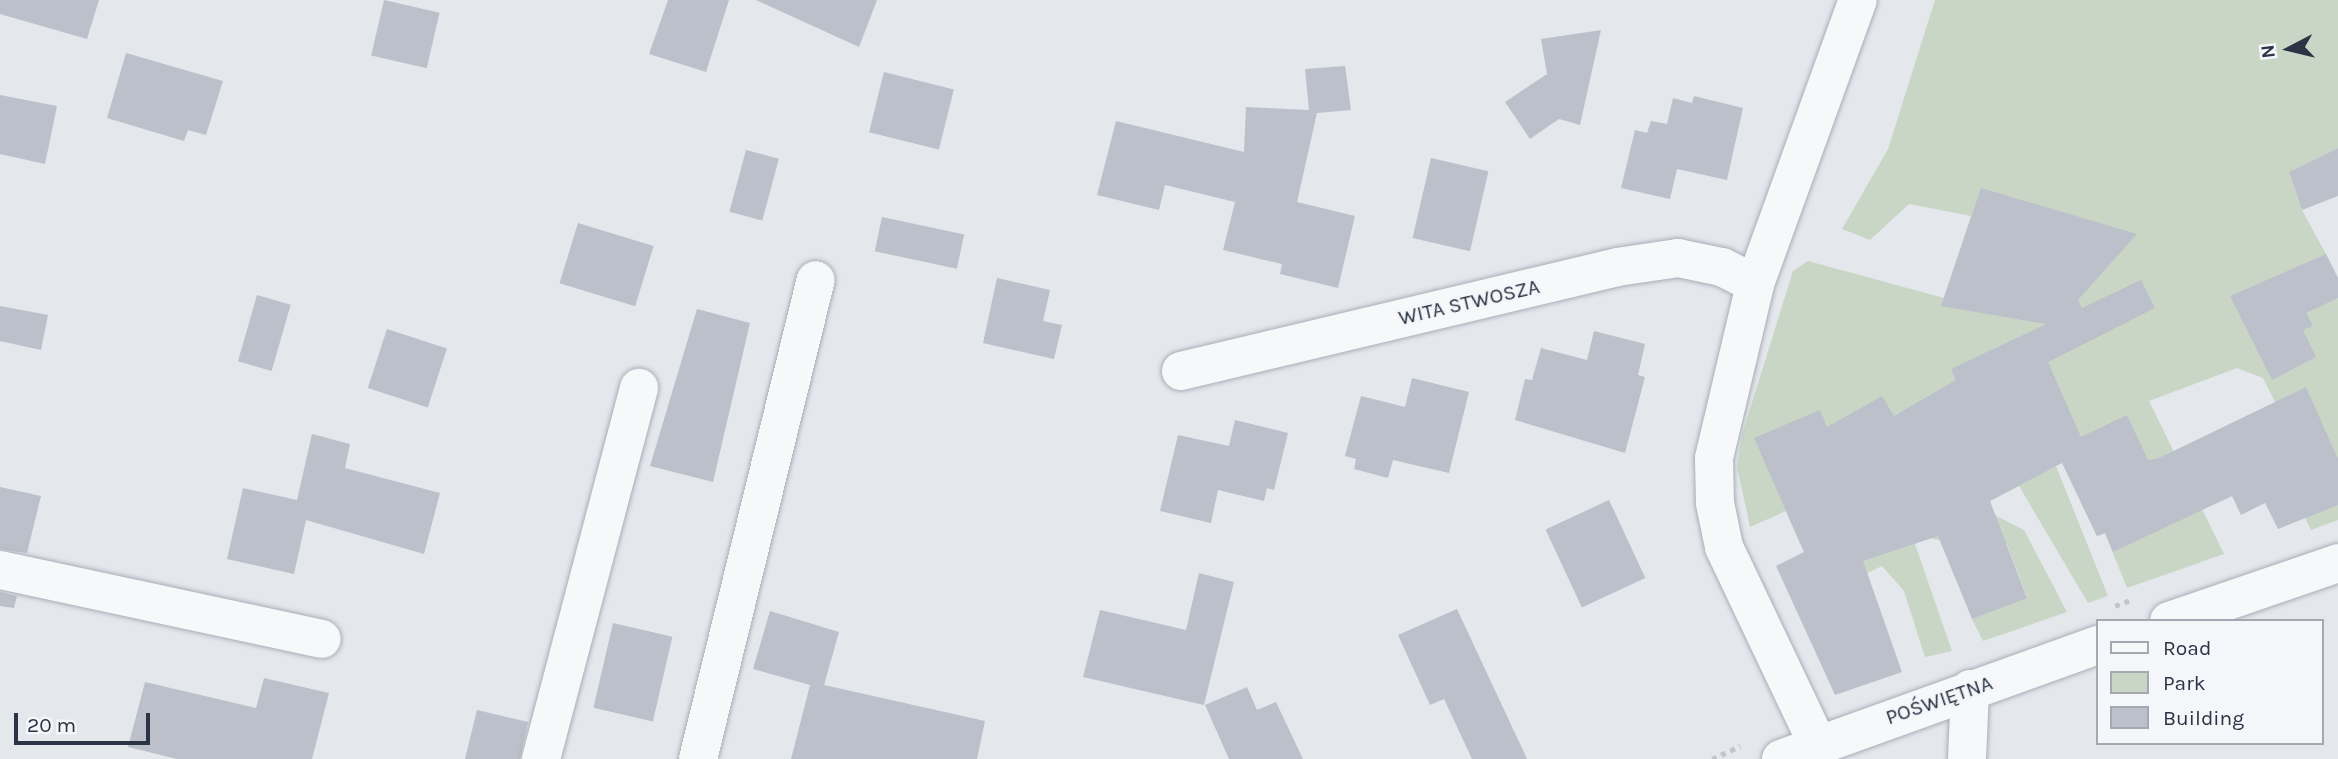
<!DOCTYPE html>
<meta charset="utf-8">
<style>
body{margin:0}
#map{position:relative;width:2338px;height:759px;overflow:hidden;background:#e4e7ec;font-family:Karla,sans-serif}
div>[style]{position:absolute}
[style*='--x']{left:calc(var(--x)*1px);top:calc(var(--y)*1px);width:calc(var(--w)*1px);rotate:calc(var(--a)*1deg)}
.green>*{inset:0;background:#c9d6c5}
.building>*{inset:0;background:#bbc0ca;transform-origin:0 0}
.path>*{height:4.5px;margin-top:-2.25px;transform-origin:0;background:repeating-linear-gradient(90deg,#c2c5cb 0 5px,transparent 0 10px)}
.roads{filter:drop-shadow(0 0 2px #a9aeb7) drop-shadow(0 0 2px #a9aeb7)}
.minor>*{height:38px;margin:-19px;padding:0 19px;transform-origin:19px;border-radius:19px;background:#f7f8fa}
span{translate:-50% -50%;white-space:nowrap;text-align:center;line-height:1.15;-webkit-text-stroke:6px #f4f6f9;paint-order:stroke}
.street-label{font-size:21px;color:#2b3445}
.legend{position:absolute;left:2096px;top:619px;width:228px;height:126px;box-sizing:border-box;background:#f4f6f9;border:2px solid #a4a8b1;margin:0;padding:9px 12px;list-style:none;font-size:21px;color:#2b3445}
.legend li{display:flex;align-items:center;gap:14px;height:35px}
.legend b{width:35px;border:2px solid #a4a8b1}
.north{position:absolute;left:2254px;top:14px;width:70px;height:70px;-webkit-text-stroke:5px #f4f6f9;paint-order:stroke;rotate:263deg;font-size:19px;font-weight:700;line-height:28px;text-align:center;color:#2b3445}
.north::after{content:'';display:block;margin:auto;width:24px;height:32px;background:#2b3445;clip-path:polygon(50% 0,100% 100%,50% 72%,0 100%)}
.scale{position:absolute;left:14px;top:713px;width:136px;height:32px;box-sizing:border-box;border:4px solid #2b3445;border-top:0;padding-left:9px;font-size:21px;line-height:24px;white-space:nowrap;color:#2b3445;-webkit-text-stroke:5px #f4f6f9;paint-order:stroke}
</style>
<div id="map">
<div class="green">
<i style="clip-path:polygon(1935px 0,2338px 0,2338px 148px,2289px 172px,2302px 210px,2326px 254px,2302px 265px,2322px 305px,2338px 298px,2338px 520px,2311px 530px,2258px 420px,2281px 414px,2263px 378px,2237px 368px,2149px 401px,2224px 554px,2127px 588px,2105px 533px,2097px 536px,2080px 501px,2086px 499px,2030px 401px,2108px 596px,2088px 603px,2019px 486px,1986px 503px,1985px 510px,2024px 530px,2067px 612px,1983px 641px,1972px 619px,2027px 597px,2007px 544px,1965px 546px,1929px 538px,1915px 544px,1952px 651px,1925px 657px,1904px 591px,1882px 566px,1828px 592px,1849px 523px,1800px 544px,1786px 511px,1750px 527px,1737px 467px,1742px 435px,1793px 271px,1808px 261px,1944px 298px,1971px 216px,1909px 204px,1870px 240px,1842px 229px,1888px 149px)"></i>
</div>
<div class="building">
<i style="clip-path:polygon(0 0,99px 0,87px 39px,0 14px)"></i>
<i style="left:384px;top:0;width:57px;height:57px;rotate:13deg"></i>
<i style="clip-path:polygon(668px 0,729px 0,706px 72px,649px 54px)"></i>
<i style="clip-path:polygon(756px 0,877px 0,859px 47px)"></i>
<i style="clip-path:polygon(1601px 30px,1580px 125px,1559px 119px,1530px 139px,1505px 102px,1547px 74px,1541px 39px)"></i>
<i style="clip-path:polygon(126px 53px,223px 81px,206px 135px,188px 130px,184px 141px,107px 118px)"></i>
<i style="clip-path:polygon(1345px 66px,1351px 110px,1317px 113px,1297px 202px,1355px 216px,1338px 288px,1280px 274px,1282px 264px,1223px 250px,1235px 202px,1165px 185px,1159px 210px,1097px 195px,1116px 121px,1244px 152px,1246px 107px,1309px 110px,1305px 69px)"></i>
<i style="left:884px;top:72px;width:72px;height:62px;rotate:14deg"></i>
<i style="clip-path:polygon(0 95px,57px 106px,45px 164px,0 154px)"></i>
<i style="clip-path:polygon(1694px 96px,1743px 108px,1727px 180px,1677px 169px,1670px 199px,1621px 188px,1635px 130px,1647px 133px,1651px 121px,1667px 124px,1673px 98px,1692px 103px)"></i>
<i style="clip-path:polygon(2338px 148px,2338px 196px,2302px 210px,2289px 172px)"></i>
<i style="left:746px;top:150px;width:34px;height:64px;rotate:15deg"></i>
<i style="left:1431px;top:158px;width:59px;height:82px;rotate:13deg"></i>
<i style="clip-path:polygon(1981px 188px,2137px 234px,2078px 300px,2082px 308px,2141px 280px,2155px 308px,2048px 362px,2081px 437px,2127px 415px,2148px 460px,2159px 458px,2306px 387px,2338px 459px,2338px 505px,2278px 529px,2265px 503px,2241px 515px,2232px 496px,2113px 552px,2105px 533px,2097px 536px,2062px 463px,1990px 501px,2027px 598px,1972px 619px,1938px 536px,1863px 561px,1902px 672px,1835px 695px,1776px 566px,1804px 552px,1754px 438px,1820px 410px,1827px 427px,1882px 396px,1894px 416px,1956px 380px,1951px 369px,2046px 324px,1941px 306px)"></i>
<i style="left:882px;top:217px;width:84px;height:35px;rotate:12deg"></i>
<i style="left:578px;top:223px;width:79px;height:63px;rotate:17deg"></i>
<i style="clip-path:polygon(2326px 254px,2338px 278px,2338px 298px,2306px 313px,2313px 326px,2303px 330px,2316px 357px,2272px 380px,2230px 296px)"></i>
<i style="clip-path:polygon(997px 278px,1050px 290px,1043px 321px,1062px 325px,1054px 359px,983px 343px)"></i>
<i style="left:257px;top:295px;width:35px;height:69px;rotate:16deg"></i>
<i style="clip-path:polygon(0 306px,48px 315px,41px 350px,0 341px)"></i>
<i style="clip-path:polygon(697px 309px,750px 323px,713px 482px,650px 466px)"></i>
<i style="left:387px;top:329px;width:63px;height:62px;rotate:18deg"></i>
<i style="clip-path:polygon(1594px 331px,1645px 344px,1638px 375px,1645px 377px,1625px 453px,1515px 420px,1525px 379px,1532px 380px,1541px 348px,1587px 360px)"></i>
<i style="clip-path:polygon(1412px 378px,1469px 392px,1449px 473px,1393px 460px,1388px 478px,1354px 469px,1356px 459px,1345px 456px,1361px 396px,1405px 407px)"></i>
<i style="clip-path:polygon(1235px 420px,1288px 433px,1274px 490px,1267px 488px,1264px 501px,1218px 490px,1211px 523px,1160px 511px,1178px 435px,1229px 446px)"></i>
<i style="clip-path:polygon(312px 434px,350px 444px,345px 468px,440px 493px,424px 554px,306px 520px,294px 574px,227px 559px,243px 488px,297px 500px)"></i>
<i style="clip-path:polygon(0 487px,41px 496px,27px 553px,0 549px)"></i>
<i style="left:1609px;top:500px;width:86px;height:70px;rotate:65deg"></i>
<i style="clip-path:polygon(1199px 573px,1234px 582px,1204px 705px,1083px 677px,1100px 610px,1186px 630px)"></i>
<i style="clip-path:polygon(0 592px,17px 596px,14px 608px,0 606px)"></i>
<i style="clip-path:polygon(1457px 609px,1527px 759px,1472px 759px,1444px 699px,1430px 705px,1398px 635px)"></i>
<i style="clip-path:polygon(770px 611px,839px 632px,824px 685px,985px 721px,977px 759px,791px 759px,810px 685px,753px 669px)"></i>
<i style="left:613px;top:623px;width:61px;height:87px;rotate:13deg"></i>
<i style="clip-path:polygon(264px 678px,329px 693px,312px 759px,177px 759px,128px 747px,145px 682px,256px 708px)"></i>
<i style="clip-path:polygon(1247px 687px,1257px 710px,1276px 702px,1303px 759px,1229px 759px,1205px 705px)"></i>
<i style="clip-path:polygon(477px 710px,528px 722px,520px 759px,465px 759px)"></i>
</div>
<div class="path">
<i style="--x:2115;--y:606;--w:19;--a:-21"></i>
<i style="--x:1712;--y:759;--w:31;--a:-25"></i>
</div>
<div class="roads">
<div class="minor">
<i style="--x:1181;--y:371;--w:448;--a:-13.4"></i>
<i style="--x:1617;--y:267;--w:62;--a:-8.4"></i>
<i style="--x:1678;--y:258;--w:45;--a:11.6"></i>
<i style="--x:1722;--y:267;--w:37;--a:27"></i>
<i style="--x:0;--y:570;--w:329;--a:12.1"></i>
<i style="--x:2169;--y:621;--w:179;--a:-18.9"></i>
<i style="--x:1817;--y:743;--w:217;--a:-115.4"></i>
<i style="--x:1724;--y:547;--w:45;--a:-101.6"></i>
<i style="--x:1715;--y:503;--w:45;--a:-91.3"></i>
<i style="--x:1714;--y:458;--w:179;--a:-76.7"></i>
<i style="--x:1755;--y:284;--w:302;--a:-70.1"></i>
<i style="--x:541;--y:759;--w:384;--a:-75.2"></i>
<i style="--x:698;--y:759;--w:493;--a:-76.2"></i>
<i style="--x:1781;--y:759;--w:337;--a:-19.8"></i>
<i style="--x:1967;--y:759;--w:70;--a:-87.5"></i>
</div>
</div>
<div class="street-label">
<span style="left:1469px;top:302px;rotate:-13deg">WITA STWOSZA</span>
<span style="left:1939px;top:700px;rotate:-19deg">POŚWIĘTNA</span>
</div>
<ul class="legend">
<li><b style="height:9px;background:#f7f8fa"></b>Road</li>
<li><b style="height:19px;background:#c9d6c5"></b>Park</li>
<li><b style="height:19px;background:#bbc0ca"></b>Building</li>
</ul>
<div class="north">N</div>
<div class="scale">20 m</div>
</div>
